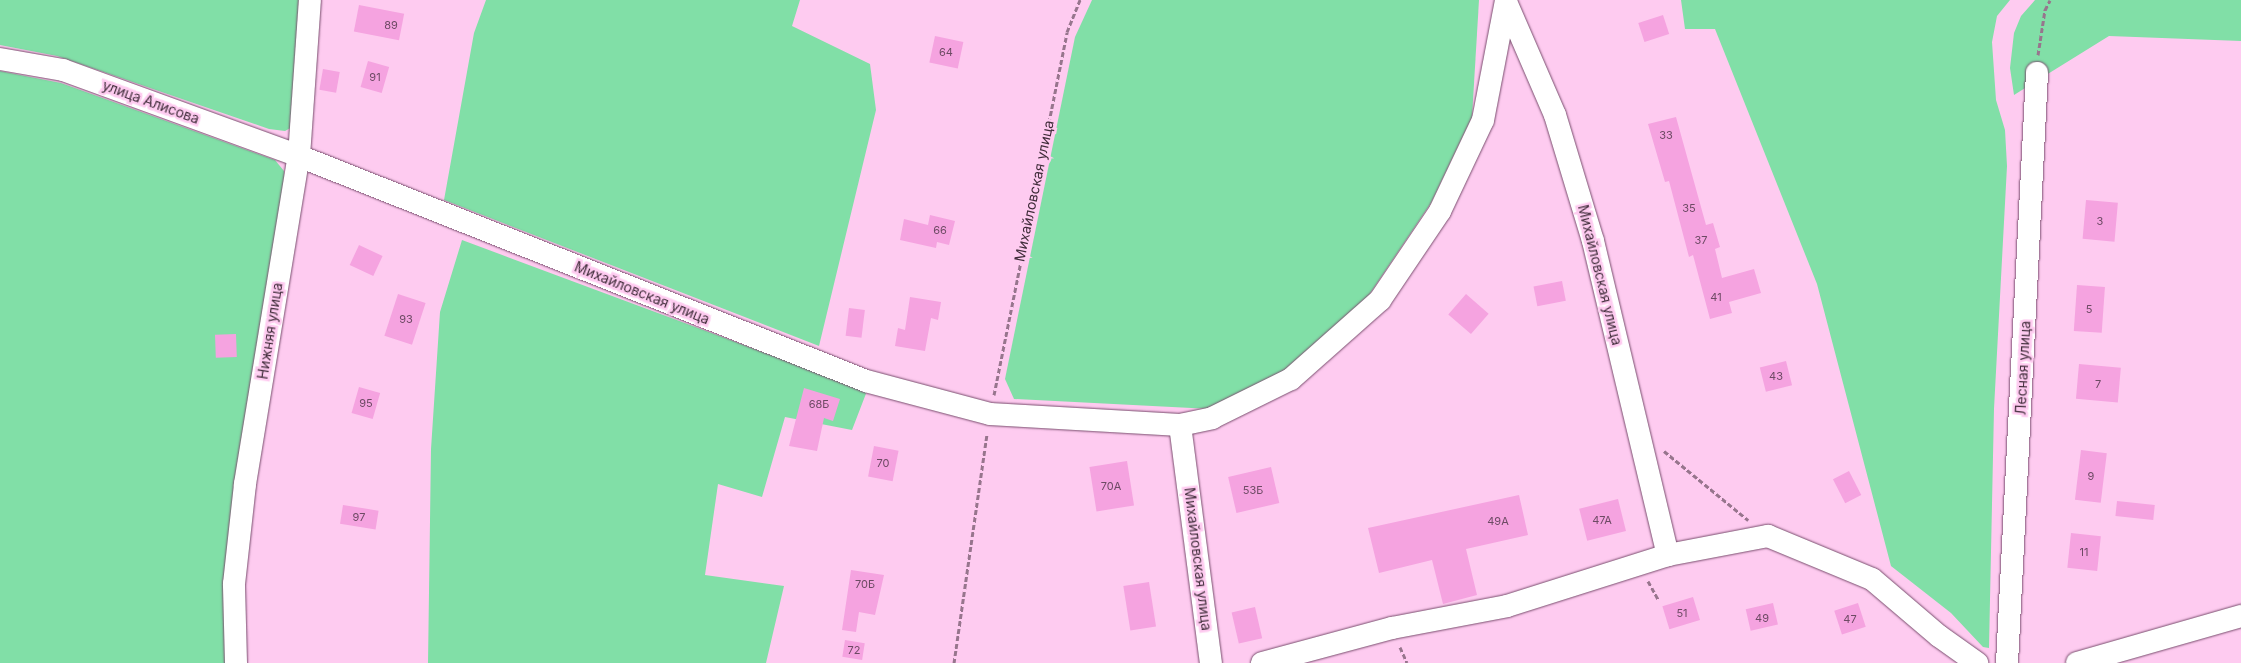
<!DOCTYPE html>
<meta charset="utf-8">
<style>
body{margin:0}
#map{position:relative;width:2241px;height:663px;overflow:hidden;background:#fecbf0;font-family:Inter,sans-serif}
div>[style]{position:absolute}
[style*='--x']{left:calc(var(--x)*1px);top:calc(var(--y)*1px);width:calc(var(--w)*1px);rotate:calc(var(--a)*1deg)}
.green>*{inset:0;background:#81dfa7}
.building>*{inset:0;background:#f5a3e0;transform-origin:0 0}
.path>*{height:3px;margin-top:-1.5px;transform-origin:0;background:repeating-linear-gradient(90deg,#97758d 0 5px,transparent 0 7.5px)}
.roads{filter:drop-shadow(0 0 1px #794e6e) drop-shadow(0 0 1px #794e6e)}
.minor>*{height:22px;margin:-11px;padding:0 11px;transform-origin:11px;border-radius:11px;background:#fff}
span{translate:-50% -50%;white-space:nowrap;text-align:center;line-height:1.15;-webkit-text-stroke:5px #fecbf0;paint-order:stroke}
.number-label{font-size:11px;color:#6d4a64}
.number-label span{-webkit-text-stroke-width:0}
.street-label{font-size:14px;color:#402c3a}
</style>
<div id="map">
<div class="green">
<i style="clip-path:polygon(0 0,303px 0,296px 125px,285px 131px,269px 129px,57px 56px,0 45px)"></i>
<i style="clip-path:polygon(486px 0,800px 0,792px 26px,870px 64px,876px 110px,819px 346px,444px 200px,474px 33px)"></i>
<i style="clip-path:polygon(1092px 0,1479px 0,1472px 117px,1431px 203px,1369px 295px,1287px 369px,1211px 409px,1014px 399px,1005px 379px,1075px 37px)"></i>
<i style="clip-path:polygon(1681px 0,2010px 0,1997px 16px,1992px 42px,1996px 100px,2005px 130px,2007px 166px,1994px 409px,1989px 648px,1983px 647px,1951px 613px,1891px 566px,1817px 284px,1715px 29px,1685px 29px)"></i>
<i style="clip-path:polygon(2035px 0,2241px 0,2241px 41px,2109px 36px,2014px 95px,2010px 68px,2014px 33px,2021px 16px)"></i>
<i style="clip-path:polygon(0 71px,61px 83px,275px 160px,284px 171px,286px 189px,226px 663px,0 663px)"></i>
<i style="clip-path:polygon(462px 240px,867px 391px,852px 430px,785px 417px,762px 497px,718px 484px,705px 575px,784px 586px,766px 663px,428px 663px,431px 449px,440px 312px)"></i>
</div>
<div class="building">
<i style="left:359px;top:5px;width:46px;height:27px;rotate:11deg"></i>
<i style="left:1663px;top:15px;width:20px;height:26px;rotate:72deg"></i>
<i style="left:935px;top:36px;width:29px;height:27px;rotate:12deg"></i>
<i style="left:368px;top:61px;width:22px;height:27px;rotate:16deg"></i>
<i style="left:323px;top:69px;width:17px;height:21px;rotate:10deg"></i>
<i style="clip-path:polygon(1676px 117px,1706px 225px,1713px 223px,1720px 247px,1715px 249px,1722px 278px,1754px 269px,1761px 293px,1729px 302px,1732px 313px,1710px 319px,1693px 255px,1689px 257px,1669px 181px,1665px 182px,1648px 124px)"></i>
<i style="left:2086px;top:200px;width:32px;height:39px;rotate:5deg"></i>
<i style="clip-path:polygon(930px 215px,955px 221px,949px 245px,937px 242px,936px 248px,900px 240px,904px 219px,928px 225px)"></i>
<i style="left:359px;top:245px;width:26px;height:22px;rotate:25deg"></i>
<i style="left:1562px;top:281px;width:20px;height:29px;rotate:79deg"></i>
<i style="left:2077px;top:285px;width:28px;height:46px;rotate:4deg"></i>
<i style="left:398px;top:294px;width:29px;height:44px;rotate:18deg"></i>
<i style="left:1466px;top:294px;width:30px;height:27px;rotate:41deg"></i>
<i style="clip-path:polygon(910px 297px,941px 302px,938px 320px,931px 318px,925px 351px,895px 346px,898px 328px,905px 330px)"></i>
<i style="left:849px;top:308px;width:16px;height:28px;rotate:7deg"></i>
<i style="left:236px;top:334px;width:23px;height:21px;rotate:88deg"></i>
<i style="left:1786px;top:361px;width:25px;height:27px;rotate:76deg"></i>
<i style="left:2079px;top:364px;width:42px;height:35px;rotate:5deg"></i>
<i style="left:359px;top:387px;width:22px;height:27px;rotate:16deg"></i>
<i style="clip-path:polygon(804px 388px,840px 399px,833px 421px,824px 418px,817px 451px,789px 446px)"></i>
<i style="left:874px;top:446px;width:25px;height:31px;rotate:11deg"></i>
<i style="left:2081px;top:450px;width:26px;height:50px;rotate:7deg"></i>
<i style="left:1127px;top:461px;width:45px;height:38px;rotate:81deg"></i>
<i style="left:1271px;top:467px;width:37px;height:44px;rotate:77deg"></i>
<i style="left:1849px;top:471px;width:27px;height:18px;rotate:63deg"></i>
<i style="clip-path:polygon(1519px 495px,1528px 535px,1466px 549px,1477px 595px,1443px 604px,1432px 560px,1379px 573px,1368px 528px)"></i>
<i style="left:1618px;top:499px;width:33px;height:40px;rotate:76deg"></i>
<i style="left:2117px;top:501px;width:38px;height:15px;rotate:6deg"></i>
<i style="left:343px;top:505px;width:36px;height:19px;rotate:9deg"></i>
<i style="left:2071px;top:533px;width:30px;height:35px;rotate:6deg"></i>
<i style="clip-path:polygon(851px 570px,884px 575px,875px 615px,859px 612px,856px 632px,842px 630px)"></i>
<i style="left:1149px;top:582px;width:45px;height:26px;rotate:81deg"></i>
<i style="left:1693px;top:597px;width:24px;height:32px;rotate:73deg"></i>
<i style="left:1773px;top:603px;width:22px;height:28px;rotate:77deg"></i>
<i style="left:1858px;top:603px;width:25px;height:25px;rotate:72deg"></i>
<i style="left:1255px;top:607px;width:32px;height:24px;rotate:77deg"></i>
<i style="left:845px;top:640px;width:20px;height:17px;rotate:9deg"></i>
</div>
<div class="path">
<i style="--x:2038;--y:55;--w:46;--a:-81.2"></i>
<i style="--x:2045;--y:10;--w:11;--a:-63"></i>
<i style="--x:994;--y:395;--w:370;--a:-78.6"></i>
<i style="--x:1067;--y:32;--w:35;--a:-68"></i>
<i style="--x:1664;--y:451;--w:109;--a:39.4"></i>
<i style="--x:1648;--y:581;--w:21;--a:61"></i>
<i style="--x:1400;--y:647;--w:17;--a:66"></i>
<i style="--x:954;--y:663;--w:231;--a:-81.8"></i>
</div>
<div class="roads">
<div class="minor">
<i style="--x:1507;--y:4;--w:121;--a:66.6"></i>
<i style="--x:1555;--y:115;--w:132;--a:73.2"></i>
<i style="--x:1593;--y:241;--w:323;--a:76.6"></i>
<i style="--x:0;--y:59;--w:64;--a:9.9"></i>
<i style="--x:63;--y:70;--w:251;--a:20"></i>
<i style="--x:299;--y:156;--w:610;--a:21.64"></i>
<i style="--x:866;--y:381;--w:128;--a:14.9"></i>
<i style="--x:990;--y:414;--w:190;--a:3.3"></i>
<i style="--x:1180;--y:425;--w:33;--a:-12"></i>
<i style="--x:1212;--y:418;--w:88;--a:-26.3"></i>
<i style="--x:1291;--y:379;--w:119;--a:-41.6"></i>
<i style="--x:1380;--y:300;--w:107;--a:-56"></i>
<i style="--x:1440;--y:211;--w:101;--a:-64.7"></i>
<i style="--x:1483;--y:120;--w:122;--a:-79.1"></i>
<i style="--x:1180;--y:425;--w:240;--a:82.6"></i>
<i style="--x:236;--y:663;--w:79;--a:-91.5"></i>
<i style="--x:234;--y:584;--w:101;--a:-83.7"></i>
<i style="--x:245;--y:484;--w:332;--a:-80.7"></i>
<i style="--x:299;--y:156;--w:156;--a:-86"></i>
<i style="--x:1262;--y:663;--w:135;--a:-15.1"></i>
<i style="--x:1392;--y:628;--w:117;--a:-10.8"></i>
<i style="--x:1507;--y:606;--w:169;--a:-17.6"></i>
<i style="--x:1668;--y:555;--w:102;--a:-10.8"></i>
<i style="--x:1768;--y:536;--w:113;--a:22.5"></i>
<i style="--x:1872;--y:579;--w:88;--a:40.4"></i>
<i style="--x:1939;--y:636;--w:47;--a:35.4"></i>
<i style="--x:2007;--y:663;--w:591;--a:-87.09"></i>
<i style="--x:2077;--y:663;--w:171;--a:-16"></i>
</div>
</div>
<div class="number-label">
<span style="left:391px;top:25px">89</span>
<span style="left:946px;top:52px">64</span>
<span style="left:375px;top:77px">91</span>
<span style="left:1666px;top:135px">33</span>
<span style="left:1689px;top:208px">35</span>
<span style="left:2100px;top:221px">3</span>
<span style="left:940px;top:230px">66</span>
<span style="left:1701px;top:240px">37</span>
<span style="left:1716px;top:297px">41</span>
<span style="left:2089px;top:309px">5</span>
<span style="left:406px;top:319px">93</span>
<span style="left:1776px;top:376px">43</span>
<span style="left:2098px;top:384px">7</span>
<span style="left:366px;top:403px">95</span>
<span style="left:819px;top:404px">68Б</span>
<span style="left:883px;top:463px">70</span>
<span style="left:2091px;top:476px">9</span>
<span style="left:1111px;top:486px">70А</span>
<span style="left:1253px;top:490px">53Б</span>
<span style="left:359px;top:517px">97</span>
<span style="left:1602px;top:520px">47А</span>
<span style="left:1498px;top:521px">49А</span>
<span style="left:2084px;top:552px">11</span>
<span style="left:865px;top:584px">70Б</span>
<span style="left:1682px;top:613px">51</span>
<span style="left:1762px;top:618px">49</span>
<span style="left:1850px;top:619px">47</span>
<span style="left:854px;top:650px">72</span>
</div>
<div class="street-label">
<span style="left:151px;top:102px;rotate:20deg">улица Алисова</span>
<span style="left:1034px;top:191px;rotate:-78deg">Михайловская улица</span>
<span style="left:1600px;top:275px;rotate:76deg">Михайловская улица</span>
<span style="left:642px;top:293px;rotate:22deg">Михайловская улица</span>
<span style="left:270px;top:331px;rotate:-81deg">Нижняя улица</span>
<span style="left:2023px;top:368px;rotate:-87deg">Лесная улица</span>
<span style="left:1198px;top:559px;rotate:83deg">Михайловская улица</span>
</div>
</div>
